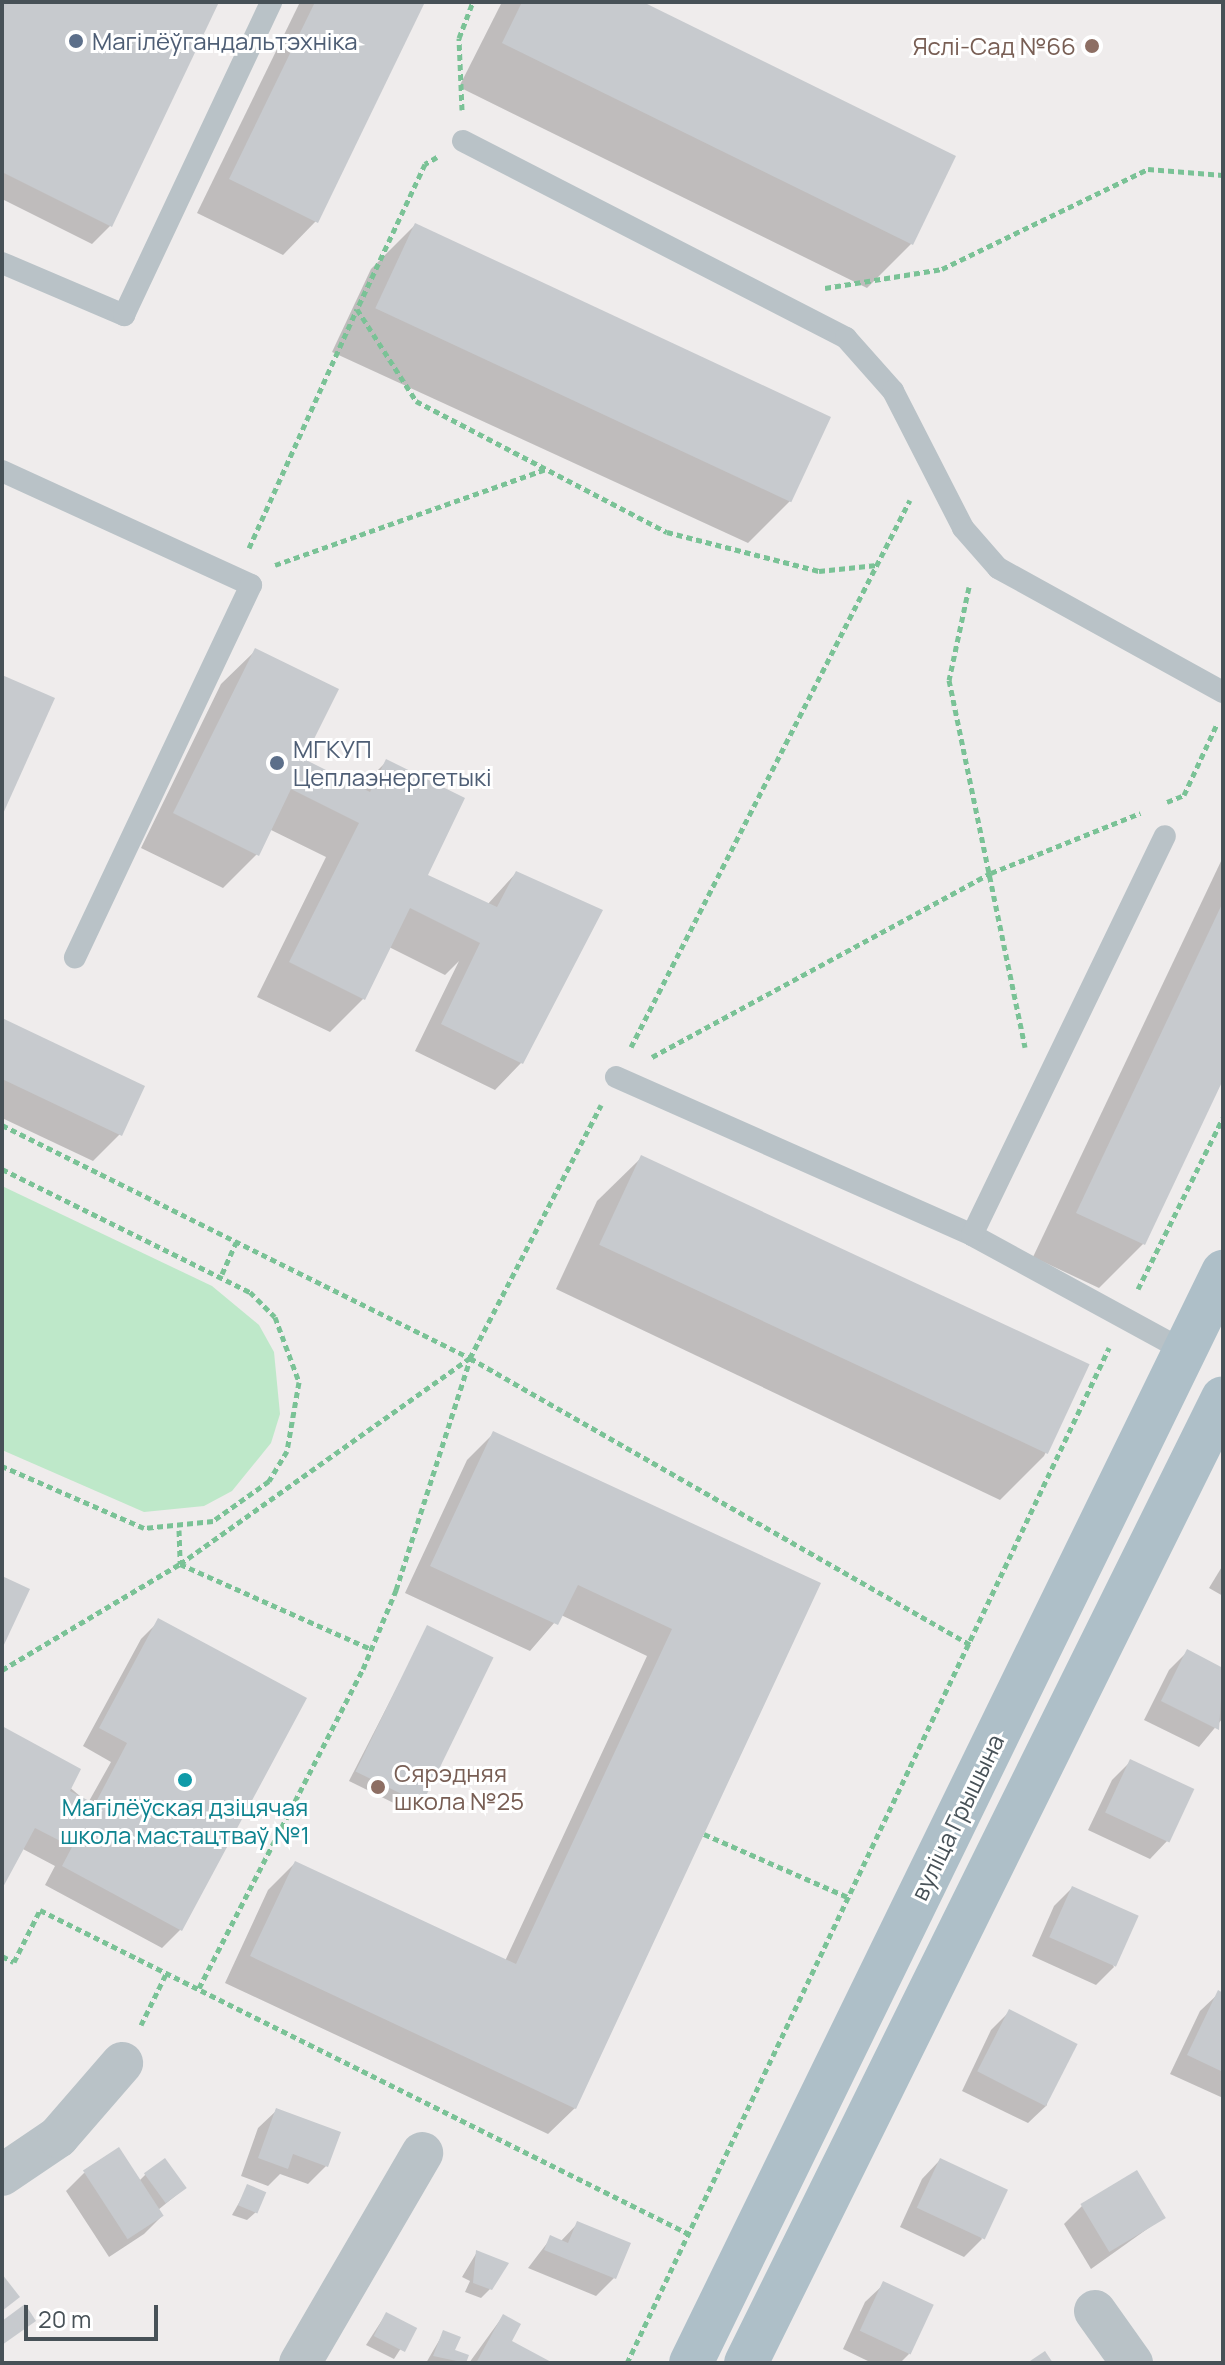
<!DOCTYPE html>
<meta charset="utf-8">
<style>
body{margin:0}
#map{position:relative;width:1225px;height:2365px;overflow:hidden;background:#efecec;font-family:Manrope,sans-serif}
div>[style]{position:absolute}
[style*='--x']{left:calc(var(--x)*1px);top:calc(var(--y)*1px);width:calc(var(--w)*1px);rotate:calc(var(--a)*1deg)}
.green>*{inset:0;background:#bee8c9}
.shadow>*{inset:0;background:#0003}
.building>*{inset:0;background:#c7cace;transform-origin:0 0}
.path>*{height:5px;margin-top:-2.5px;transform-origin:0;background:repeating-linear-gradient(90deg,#7ac296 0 6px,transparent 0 10px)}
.service>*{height:22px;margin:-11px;padding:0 11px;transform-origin:11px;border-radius:11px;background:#b9c2c7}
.minor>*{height:42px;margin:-21px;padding:0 21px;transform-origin:21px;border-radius:21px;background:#b9c2c7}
.primary>*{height:44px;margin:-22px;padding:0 22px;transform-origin:22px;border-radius:22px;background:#aebfc8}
.dots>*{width:22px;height:22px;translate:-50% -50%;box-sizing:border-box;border:4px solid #fff;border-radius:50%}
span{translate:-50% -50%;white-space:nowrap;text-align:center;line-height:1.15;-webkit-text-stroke:6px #fff;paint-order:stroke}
.service-label{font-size:24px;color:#4e5e75}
.left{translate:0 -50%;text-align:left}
.education-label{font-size:24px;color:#785e54}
.right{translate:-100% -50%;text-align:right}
.culture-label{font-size:24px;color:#0d838f}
.street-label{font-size:24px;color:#475157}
.frame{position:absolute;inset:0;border:4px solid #475157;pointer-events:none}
.scale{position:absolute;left:24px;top:2305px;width:134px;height:36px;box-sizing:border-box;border:4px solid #475157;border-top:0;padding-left:10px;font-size:24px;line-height:28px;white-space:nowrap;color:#475157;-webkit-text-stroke:6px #fff;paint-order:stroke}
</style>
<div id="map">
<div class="green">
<i style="clip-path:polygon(2px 1186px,212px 1286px,259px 1325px,274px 1352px,280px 1414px,271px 1443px,232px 1491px,204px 1506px,144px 1512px,2px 1450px)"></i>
</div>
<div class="shadow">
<i style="clip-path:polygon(2px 2px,217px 2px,110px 226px,92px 244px,2px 199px)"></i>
<i style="clip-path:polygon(300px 2px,423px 2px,316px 221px,283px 255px,197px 213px)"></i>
<i style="clip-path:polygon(502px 2px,639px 2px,953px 157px,911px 244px,867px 288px,459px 87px)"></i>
<i style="clip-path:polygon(415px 225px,792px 499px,748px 543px,332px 352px,371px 269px)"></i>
<i style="clip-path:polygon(255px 651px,302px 760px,359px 789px,387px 761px,425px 876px,487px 905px,516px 873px,600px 911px,521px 1063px,495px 1090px,415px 1051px,459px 961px,445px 975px,389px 947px,363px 999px,330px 1032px,257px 997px,326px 857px,269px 829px,257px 854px,223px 888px,141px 848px,221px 684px)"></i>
<i style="clip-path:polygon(1223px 857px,1223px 1076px,1143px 1244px,1099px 1288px,1033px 1257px)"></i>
<i style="clip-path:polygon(2px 1021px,120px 1134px,93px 1161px,2px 1118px)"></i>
<i style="clip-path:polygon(641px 1158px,1086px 1369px,1044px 1456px,1000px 1500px,556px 1289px,597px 1201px)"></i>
<i style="clip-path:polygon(494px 1433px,818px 1584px,575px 2108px,548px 2134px,225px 1983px,268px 1890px,295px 1863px,505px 1961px,647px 1656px,561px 1615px,530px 1651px,405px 1593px,467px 1460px)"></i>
<i style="clip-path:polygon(1223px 1565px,1223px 1596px,1209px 1588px)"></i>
<i style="clip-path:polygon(159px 1621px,180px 1930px,162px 1948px,45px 1885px,55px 1866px,21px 1848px,2px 1884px,2px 1729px,88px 1803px,111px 1762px,83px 1746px,141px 1639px)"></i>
<i style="clip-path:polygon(428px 1627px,421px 1804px,412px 1812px,349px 1781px)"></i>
<i style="clip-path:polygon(1187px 1652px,1223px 1670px,1223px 1718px,1199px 1747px,1144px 1720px,1169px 1670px)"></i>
<i style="clip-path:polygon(1130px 1762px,1168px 1840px,1150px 1859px,1088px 1830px,1112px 1780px)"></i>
<i style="clip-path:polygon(1072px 1888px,1114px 1967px,1096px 1985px,1032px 1956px,1054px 1906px)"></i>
<i style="clip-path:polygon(1219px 1993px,1223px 1995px,1223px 2098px,1170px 2074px,1200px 2011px)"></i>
<i style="clip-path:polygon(1009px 2012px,1047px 2105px,1028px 2123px,962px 2091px,991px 2030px)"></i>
<i style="clip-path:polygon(277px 2110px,326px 2166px,308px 2184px,280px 2174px,268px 2186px,241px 2176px,258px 2128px)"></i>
<i style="clip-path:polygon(940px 2160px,982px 2239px,964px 2257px,900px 2227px,922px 2179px)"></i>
<i style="clip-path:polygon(84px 2173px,139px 2181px,146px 2174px,185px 2188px,158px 2210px,162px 2216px,144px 2234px,109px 2257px,66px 2191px)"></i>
<i style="clip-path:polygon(248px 2187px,256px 2212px,247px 2220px,232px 2215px)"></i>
<i style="clip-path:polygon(1082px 2206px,1164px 2217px,1091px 2269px,1064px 2224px)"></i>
<i style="clip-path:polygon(578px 2223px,614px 2278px,596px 2296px,528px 2268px,551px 2238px,560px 2242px)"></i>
<i style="clip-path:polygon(477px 2252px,490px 2289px,481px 2298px,465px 2292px,470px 2281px,462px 2277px)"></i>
<i style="clip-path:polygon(884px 2284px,909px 2354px,900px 2363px,872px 2363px,843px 2349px,865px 2302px)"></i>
<i style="clip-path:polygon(386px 2314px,414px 2328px,394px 2359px,366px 2345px)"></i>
<i style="clip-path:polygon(503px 2316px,510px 2342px,549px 2363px,469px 2363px)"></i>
<i style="clip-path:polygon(444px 2332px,453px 2351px,466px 2356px,464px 2363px,426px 2363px)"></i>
</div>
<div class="building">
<i style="clip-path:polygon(2px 2px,219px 2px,112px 227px,2px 172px)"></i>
<i style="clip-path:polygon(315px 2px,425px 2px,318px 223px,229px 179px)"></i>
<i style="clip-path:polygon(522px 2px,643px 2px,956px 156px,913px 245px,502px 43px)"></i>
<i style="left:415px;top:223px;width:459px;height:94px;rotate:25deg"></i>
<i style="clip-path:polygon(255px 648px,339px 689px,304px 759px,370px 792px,386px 759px,465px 798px,428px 875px,497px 907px,516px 871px,603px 910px,523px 1064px,441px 1024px,480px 943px,410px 908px,365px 1000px,289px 962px,359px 823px,291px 789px,259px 856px,173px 813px)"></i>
<i style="clip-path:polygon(2px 675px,55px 698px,2px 816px)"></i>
<i style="clip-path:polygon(1223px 902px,1223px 1080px,1145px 1245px,1076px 1213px)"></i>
<i style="clip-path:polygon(2px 1018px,145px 1086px,122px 1136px,2px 1079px)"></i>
<i style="left:641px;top:1155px;width:495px;height:99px;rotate:25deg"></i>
<i style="clip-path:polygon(493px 1431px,821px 1583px,576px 2109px,250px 1956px,295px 1861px,516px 1964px,672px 1629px,578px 1585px,558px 1625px,430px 1566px)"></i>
<i style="clip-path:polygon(2px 1576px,30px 1589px,2px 1649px)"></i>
<i style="clip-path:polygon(158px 1618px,307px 1698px,182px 1931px,62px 1866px,72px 1847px,35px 1828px,2px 1889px,2px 1726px,81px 1769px,70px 1791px,95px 1804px,127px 1743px,99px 1728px)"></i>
<i style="left:427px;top:1625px;width:74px;height:163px;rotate:26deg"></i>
<i style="clip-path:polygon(1187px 1649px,1223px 1668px,1219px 1730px,1161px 1701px)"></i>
<i style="left:1130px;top:1759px;width:71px;height:59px;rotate:25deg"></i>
<i style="left:1072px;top:1886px;width:73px;height:56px;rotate:24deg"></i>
<i style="clip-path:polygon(1218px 1990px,1223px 1993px,1223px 2072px,1187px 2055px)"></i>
<i style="left:1009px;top:2009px;width:77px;height:70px;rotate:27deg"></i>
<i style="clip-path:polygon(276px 2108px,341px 2132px,328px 2167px,293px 2154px,288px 2169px,258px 2158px)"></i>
<i style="left:119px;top:2147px;width:82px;height:43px;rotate:57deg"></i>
<i style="left:165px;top:2158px;width:37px;height:26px;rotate:54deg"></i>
<i style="left:940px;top:2158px;width:75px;height:55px;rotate:25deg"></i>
<i style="left:1137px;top:2170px;width:56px;height:66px;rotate:59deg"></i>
<i style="left:247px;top:2184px;width:21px;height:23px;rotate:23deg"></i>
<i style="clip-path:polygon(577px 2221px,631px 2243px,616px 2279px,544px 2250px,550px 2235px,568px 2243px)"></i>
<i style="clip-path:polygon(476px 2250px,509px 2263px,492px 2290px,473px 2283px)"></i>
<i style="clip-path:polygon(2px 2274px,20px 2297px,2px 2311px)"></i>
<i style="left:883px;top:2281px;width:56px;height:55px;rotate:25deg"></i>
<i style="clip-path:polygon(25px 2304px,36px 2321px,2px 2345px,2px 2321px)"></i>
<i style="left:386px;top:2312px;width:35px;height:27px;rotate:27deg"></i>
<i style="clip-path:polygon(503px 2314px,521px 2324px,512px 2341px,553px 2363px,476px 2363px)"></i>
<i style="clip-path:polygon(443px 2330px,461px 2337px,455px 2350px,469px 2355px,466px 2363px,433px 2356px)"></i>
<i style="clip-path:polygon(1045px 2351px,1053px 2363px,1027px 2363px)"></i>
</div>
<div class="path">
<i style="--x:462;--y:110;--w:72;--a:-92.4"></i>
<i style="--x:459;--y:38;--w:39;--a:-69"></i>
<i style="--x:437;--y:157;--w:14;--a:150"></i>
<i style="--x:425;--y:164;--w:160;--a:115.1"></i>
<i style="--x:357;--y:309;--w:109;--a:57.3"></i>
<i style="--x:416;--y:401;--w:283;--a:27.6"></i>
<i style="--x:667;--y:532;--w:157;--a:14.4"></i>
<i style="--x:819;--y:571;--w:58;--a:-5.9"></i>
<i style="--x:825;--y:288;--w:119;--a:-9.2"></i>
<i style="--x:942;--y:269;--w:229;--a:-25.9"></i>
<i style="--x:1148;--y:169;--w:75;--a:4.6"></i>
<i style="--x:249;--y:548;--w:262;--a:-65.7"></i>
<i style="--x:275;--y:565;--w:288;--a:-19.5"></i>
<i style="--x:969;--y:587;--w:95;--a:102.1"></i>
<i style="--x:949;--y:680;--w:375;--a:78.3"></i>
<i style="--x:1184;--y:795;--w:78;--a:-65.1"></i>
<i style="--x:1167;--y:802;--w:18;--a:-22"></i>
<i style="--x:631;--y:1047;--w:614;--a:-62.98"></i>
<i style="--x:652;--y:1057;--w:386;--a:-28.5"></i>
<i style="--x:991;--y:873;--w:161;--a:-21.9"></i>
<i style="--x:2;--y:1125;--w:523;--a:26.47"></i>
<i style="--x:470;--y:1358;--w:285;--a:-62.6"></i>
<i style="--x:2;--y:1169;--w:277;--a:26.4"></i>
<i style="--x:250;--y:1292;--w:35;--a:45"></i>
<i style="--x:275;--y:1317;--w:69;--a:69.7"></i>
<i style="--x:299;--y:1382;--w:70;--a:99.9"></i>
<i style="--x:287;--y:1451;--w:35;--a:121"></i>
<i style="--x:269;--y:1481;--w:69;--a:144.5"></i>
<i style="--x:213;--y:1521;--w:69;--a:174.2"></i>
<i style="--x:144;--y:1528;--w:155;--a:-156.4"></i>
<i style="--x:222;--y:1274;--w:35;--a:-66"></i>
<i style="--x:1138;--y:1289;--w:191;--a:-63.6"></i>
<i style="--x:179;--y:1530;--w:34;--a:88"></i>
<i style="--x:180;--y:1564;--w:209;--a:24"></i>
<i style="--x:2;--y:1670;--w:207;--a:-30.8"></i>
<i style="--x:180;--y:1564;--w:356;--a:-35.4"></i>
<i style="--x:470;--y:1358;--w:577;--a:29.81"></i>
<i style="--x:704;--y:1834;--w:159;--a:23.7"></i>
<i style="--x:2;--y:1956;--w:13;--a:27"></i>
<i style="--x:14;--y:1962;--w:58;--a:-63.4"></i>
<i style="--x:40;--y:1910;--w:725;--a:26.53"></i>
<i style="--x:199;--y:1988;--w:359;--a:-62.8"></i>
<i style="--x:363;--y:1669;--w:86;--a:-67.3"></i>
<i style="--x:396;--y:1590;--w:243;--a:-72.2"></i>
<i style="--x:141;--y:2025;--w:59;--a:-63.9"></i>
<i style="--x:627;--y:2363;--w:1124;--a:-64.6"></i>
</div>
<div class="service">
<i style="--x:463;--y:141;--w:431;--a:27.2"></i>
<i style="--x:846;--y:338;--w:71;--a:48.4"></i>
<i style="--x:893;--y:391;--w:154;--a:62.9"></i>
<i style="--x:963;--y:528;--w:53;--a:48.8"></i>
<i style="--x:998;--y:568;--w:257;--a:28.9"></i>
<i style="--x:2;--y:263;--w:133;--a:23.1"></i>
<i style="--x:124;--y:315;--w:346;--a:-64.8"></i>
<i style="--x:2;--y:471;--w:274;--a:24.6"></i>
<i style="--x:251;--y:585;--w:412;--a:115.3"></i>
<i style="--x:616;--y:1077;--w:389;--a:23.9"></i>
<i style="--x:972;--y:1235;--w:243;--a:28.6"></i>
<i style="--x:972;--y:1235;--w:443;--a:-64.2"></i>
</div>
<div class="minor">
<i style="--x:2;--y:2175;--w:68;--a:-34.2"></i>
<i style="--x:58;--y:2137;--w:98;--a:-49.1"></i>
<i style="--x:1095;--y:2311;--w:64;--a:54.6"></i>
<i style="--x:300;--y:2363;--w:243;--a:-59.8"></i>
</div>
<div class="primary">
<i style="--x:691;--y:2363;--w:1214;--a:-64"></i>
<i style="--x:746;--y:2363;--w:1076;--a:-63.7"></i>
</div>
<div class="dots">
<i style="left:76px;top:41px;background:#5c6f8a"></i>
<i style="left:1092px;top:46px;background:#8d6e63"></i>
<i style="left:277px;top:763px;background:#5c6f8a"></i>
<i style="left:185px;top:1780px;background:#0f9aa8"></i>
<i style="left:378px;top:1787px;background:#8d6e63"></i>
</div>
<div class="service-label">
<span class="left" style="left:92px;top:41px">Магілёўгандальтэхніка</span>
<span class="left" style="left:293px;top:763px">МГКУП<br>Цеплаэнергетыкі</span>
</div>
<div class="education-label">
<span class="right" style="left:1076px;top:46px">Яслі-Сад №66</span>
<span class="left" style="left:394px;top:1787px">Сярэдняя<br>школа №25</span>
</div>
<div class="culture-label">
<span style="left:185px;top:1821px">Магілёўская дзіцячая<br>школа мастацтваў №1</span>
</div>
<div class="street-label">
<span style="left:957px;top:1817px;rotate:-64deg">вуліца Грышына</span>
</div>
<div class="frame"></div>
<div class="scale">20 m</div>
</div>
